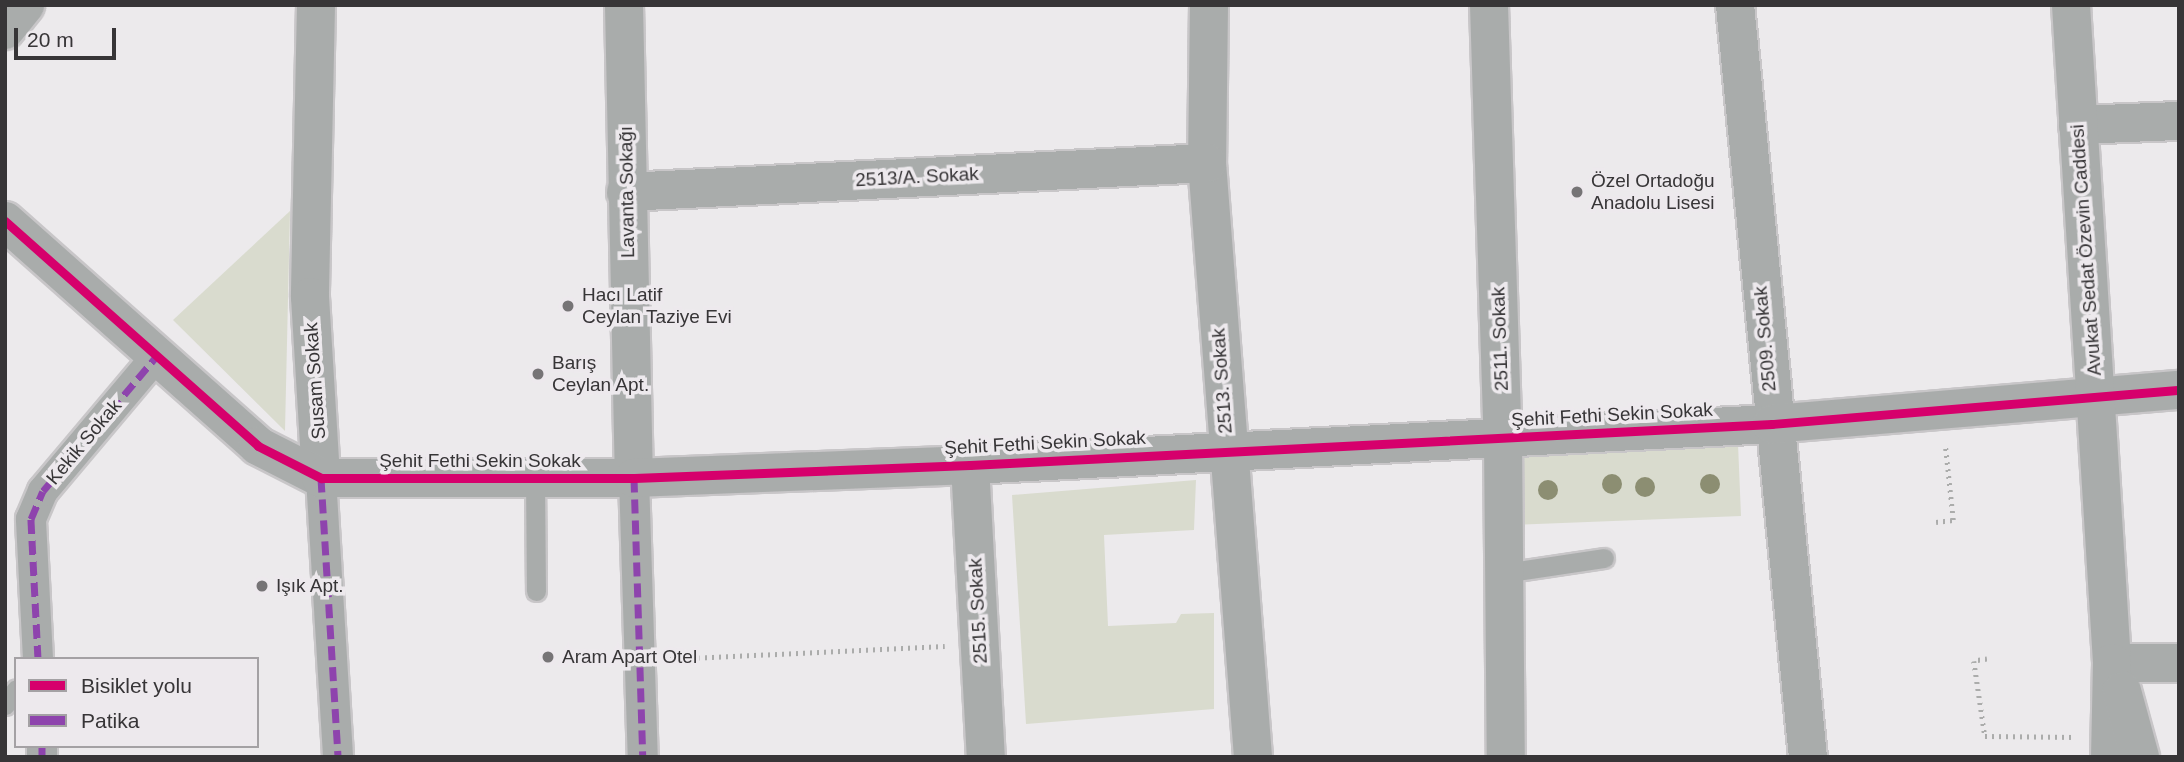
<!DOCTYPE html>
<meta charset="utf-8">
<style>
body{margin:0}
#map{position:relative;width:2184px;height:762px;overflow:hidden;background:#eceaec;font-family:Arial,sans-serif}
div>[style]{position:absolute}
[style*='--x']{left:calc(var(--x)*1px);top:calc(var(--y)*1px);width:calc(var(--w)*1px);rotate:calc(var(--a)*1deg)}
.green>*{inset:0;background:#d9dbce}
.path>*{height:4.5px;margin-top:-2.25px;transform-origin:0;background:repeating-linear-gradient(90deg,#abacab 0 2px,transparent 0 7px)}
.roads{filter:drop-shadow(2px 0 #c8c6c8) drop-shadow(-2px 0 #c8c6c8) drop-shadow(0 2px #c8c6c8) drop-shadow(0 -2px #c8c6c8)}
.service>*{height:19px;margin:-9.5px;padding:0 9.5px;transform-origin:9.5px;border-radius:9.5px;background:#a9acab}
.pedestrian>*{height:30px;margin:-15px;padding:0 15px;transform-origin:15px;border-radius:15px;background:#a9acab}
.minor>*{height:38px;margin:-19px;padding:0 19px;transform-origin:19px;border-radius:19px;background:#a9acab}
.tertiary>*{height:38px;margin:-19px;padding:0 19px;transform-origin:19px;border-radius:19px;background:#a9acab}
.quiet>*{height:7px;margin-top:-3.5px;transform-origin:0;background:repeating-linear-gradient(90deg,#8e44ad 0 14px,transparent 0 21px)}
.cycleway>*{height:9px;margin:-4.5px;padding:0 4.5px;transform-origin:4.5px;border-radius:4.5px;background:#d6006c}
.trees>*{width:20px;height:20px;margin:-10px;border-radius:50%;background:#8c8e72}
.dots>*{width:19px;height:19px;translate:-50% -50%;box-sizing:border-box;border:4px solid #ede9ed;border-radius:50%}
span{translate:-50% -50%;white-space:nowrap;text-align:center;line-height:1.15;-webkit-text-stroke:7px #ede9ed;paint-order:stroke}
.street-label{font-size:19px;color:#373537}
.poi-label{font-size:19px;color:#373537}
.left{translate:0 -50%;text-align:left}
.frame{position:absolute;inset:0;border:7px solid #373537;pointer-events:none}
.legend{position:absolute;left:14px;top:657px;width:245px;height:91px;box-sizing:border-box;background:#ede9ed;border:2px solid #a4a1a4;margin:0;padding:9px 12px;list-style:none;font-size:21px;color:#373537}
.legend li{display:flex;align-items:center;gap:14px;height:35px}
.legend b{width:35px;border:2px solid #a4a1a4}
.scale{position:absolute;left:14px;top:28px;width:102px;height:32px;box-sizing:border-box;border:4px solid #373537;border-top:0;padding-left:9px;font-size:21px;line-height:24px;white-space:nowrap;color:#373537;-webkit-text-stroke:5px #ede9ed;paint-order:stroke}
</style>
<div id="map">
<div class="green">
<i style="clip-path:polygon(290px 211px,285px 431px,173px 320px)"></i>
<i style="clip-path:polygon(1738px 444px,1741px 516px,1513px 525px,1512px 453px)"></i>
<i style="clip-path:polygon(1196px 480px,1194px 530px,1104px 535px,1108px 626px,1176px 623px,1181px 614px,1214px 613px,1214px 709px,1026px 724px,1012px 495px)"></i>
</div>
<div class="path">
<i style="--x:1936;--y:522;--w:17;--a:-7"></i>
<i style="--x:1953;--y:520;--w:76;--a:-96"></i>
<i style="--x:670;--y:659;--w:275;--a:-2.7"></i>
<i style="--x:1987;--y:659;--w:13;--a:171"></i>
<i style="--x:1974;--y:661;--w:76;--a:81.7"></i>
<i style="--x:1985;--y:736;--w:90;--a:0.6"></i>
</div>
<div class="roads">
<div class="service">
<i style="--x:535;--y:478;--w:113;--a:89.5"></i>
<i style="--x:1504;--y:573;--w:101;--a:-8.5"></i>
<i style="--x:5;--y:705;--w:19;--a:-55"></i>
</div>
<div class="pedestrian">
<i style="--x:321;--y:478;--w:280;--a:86.5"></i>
<i style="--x:634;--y:478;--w:279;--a:88.2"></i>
<i style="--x:38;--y:659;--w:140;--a:-92.9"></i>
<i style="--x:31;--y:519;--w:30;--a:-67"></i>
<i style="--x:43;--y:491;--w:174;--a:-49.9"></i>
<i style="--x:42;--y:746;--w:11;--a:90"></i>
</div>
<div class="minor">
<i style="--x:316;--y:5;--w:292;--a:91.2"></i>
<i style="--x:310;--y:297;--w:181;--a:86.5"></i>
<i style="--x:624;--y:5;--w:473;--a:88.8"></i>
<i style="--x:1209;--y:5;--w:158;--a:90.7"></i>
<i style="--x:1207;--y:163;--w:596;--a:85.57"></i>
<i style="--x:1489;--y:5;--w:434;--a:88.2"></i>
<i style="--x:1503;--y:439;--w:318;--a:89.5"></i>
<i style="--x:1735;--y:5;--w:756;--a:84.46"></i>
<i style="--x:5;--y:30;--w:32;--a:-51"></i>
<i style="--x:2078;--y:125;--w:101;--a:-2.3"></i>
<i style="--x:626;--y:192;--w:582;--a:-2.86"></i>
<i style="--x:5;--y:221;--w:339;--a:41.6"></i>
<i style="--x:258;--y:446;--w:71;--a:26.9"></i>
<i style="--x:321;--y:478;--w:313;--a:0"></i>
<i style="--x:634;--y:478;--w:336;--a:-2.2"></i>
<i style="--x:970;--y:465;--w:803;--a:-2.93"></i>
<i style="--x:1772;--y:424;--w:408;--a:-4.8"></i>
<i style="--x:970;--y:465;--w:292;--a:86.9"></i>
<i style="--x:2112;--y:663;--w:67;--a:0"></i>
</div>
<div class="tertiary">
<i style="--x:2071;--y:5;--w:659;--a:86.43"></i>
<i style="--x:2112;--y:663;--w:94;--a:91.2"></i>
<i style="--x:2122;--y:691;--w:68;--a:74.7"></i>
</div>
</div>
<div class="quiet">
<i style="--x:321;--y:478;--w:280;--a:86.5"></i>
<i style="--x:634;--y:478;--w:279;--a:88.2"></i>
<i style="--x:38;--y:659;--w:140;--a:-92.9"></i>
<i style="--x:31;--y:519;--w:30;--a:-67"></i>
<i style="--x:43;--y:491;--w:174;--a:-49.9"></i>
<i style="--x:42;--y:746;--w:11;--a:90"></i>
</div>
<div class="cycleway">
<i style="--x:5;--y:221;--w:339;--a:41.6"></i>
<i style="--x:258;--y:446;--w:71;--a:26.9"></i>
<i style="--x:321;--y:478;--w:313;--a:0"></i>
<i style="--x:634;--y:478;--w:336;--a:-2.2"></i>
<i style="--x:970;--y:465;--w:803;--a:-2.93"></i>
<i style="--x:1772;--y:424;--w:408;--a:-4.8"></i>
</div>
<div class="trees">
<i style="left:1612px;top:484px"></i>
<i style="left:1710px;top:484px"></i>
<i style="left:1645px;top:487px"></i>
<i style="left:1548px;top:490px"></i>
</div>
<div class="dots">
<i style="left:1577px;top:192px;background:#767476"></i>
<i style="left:568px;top:306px;background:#767476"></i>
<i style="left:538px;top:374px;background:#767476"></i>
<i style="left:262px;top:586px;background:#767476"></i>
<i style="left:548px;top:657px;background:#767476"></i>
</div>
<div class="street-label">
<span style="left:917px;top:177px;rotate:-3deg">2513/A. Sokak</span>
<span style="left:627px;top:192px;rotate:-91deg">Lavanta Sokağı</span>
<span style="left:2086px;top:250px;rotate:-94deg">Avukat Sedat Özevin Caddesi</span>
<span style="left:1500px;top:339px;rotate:-92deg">2511. Sokak</span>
<span style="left:1765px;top:339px;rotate:-95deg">2509. Sokak</span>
<span style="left:315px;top:381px;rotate:-94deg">Susam Sokak</span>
<span style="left:1222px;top:381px;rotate:-94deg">2513. Sokak</span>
<span style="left:1612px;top:415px;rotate:-3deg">Şehit Fethi Sekin Sokak</span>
<span style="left:84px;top:442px;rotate:-50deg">Kekik Sokak</span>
<span style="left:1045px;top:443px;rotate:-3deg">Şehit Fethi Sekin Sokak</span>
<span style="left:480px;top:461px">Şehit Fethi Sekin Sokak</span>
<span style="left:978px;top:611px;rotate:-93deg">2515. Sokak</span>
</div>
<div class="poi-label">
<span class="left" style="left:1591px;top:192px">Özel Ortadoğu<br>Anadolu Lisesi</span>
<span class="left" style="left:582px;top:306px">Hacı Latif<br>Ceylan Taziye Evi</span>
<span class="left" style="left:552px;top:374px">Barış<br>Ceylan Apt.</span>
<span class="left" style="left:276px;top:586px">Işık Apt.</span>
<span class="left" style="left:562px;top:657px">Aram Apart Otel</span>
</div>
<div class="frame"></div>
<ul class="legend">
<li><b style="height:9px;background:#d6006c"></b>Bisiklet yolu</li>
<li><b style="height:9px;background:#8e44ad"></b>Patika</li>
</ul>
<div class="scale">20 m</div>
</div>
